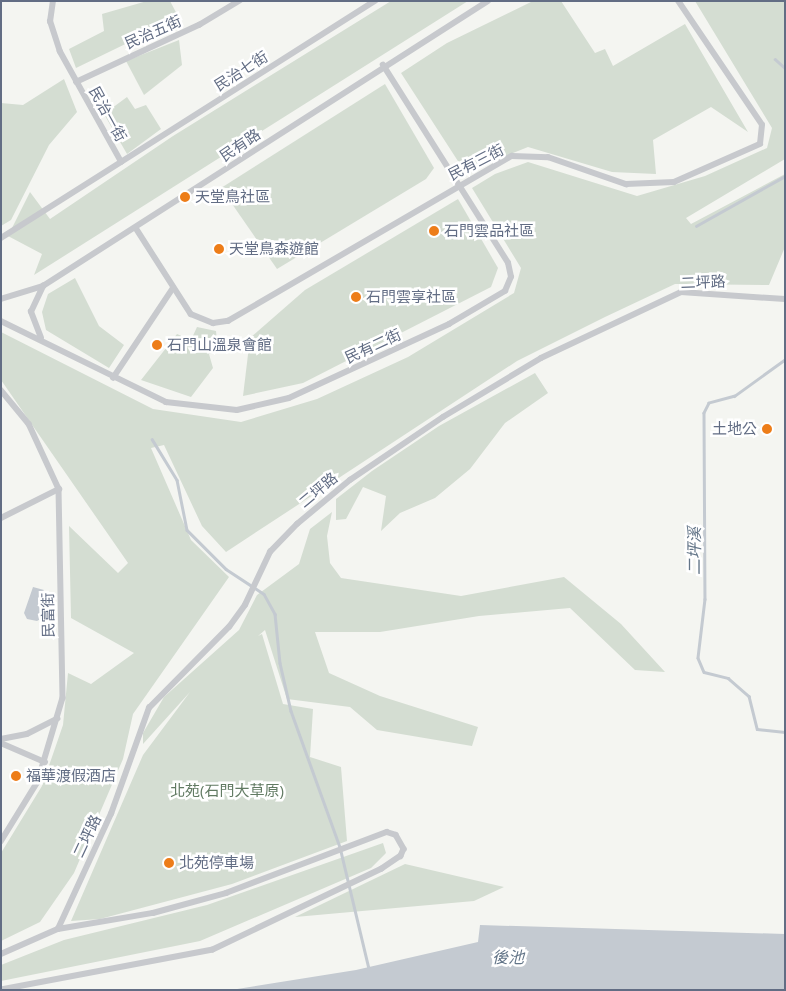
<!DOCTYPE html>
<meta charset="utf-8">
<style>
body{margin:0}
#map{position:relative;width:786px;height:991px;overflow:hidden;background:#f4f5f1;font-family:"Open Sans","Noto Sans TC",sans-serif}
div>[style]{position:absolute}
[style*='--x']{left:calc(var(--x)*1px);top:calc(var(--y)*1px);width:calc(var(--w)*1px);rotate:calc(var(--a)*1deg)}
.green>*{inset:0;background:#d4ddd2}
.water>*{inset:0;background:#c4cad1}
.stream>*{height:2.5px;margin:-1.25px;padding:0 1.25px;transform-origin:1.25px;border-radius:1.25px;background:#c4cad1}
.street>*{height:5.5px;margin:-2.75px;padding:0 2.75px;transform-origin:2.75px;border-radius:2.75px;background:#c7c9cd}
.dots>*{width:14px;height:14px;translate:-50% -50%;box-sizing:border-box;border:2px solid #fff;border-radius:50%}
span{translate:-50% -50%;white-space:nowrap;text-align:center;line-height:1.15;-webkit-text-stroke:5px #fff;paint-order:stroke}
.street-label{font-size:15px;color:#626d84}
.poi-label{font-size:15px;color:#626d84}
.left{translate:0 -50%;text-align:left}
.right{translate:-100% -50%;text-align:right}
.park-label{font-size:15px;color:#627b63}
.water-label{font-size:16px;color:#637588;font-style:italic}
.frame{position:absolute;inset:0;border:2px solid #626d84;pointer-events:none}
</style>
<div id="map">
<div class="green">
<i style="clip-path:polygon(147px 1px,170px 1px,179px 18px,76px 68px,69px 49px,104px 31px,102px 14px)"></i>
<i style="clip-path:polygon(391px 1px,468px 1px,34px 275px,42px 254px,8px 236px,30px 192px,50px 219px,173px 136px)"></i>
<i style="clip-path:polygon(533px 1px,561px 1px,595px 53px,605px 49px,613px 66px,685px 24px,748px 132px,711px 107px,653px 140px,656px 174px,612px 172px,528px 147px,465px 172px,401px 73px,447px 43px)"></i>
<i style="clip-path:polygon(695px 1px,785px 1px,785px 159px,686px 218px,691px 224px,785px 174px,785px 247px,769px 285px,675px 284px,605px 317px,517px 361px,226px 552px,202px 526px,164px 445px,151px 448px,191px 540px,229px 577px,133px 714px,123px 759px,74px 873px,40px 922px,1px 941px,1px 853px,42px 786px,63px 725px,68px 673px,91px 684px,134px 653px,71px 618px,69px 526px,118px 573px,128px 563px,1px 380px,1px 332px,153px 409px,241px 422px,317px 399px,408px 357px,514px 293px,521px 268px,472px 188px,495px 174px,528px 162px,637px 196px,705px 176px,767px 148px,772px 128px)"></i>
<i style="clip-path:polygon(179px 40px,182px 65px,144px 95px,126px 61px)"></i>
<i style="clip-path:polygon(64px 79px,77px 112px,49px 145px,11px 220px,1px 226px,1px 103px,23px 105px)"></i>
<i style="clip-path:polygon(385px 84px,434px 168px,426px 179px,277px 269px,221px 188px)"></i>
<i style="clip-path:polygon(127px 97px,135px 109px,146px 105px,161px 129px,127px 154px,104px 114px)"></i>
<i style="clip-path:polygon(458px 199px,498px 268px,491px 287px,303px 383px,243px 396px,250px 338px,305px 290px)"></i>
<i style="clip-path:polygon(75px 278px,99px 326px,124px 345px,109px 368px,46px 330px,42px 312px,48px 294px)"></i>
<i style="clip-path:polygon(197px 327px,216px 331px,218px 351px,209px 354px,213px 368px,191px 397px,141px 380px,177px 334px,191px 340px)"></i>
<i style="clip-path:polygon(535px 373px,548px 393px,505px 423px,470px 469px,435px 498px,400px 513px,381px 531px,386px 496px,363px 487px,346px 519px,336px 520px,336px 499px,372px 471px,439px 426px)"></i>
<i style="clip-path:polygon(332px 512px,327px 536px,330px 563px,341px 578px,461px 596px,564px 577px,621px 624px,665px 672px,635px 670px,570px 608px,479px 616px,380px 632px,315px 632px,329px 673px,380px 696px,478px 727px,472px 746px,377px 730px,350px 707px,287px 699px,265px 630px,258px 636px,262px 634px,283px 704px,313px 709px,310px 757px,341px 767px,347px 841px,232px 884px,100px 919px,71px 921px,143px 755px,190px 692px,143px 744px,143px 733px,164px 697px,239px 630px,257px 595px,299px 564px,310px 529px)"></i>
<i style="clip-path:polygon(383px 843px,386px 853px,371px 868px,200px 941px,1px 981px,1px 965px,64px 940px,207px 905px)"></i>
<i style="clip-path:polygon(405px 864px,504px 887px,474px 901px,295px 917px)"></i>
</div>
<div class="water">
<i style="clip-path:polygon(33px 587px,44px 590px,39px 606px,44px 617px,37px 621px,27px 619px,24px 613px)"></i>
<i style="clip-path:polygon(480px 925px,785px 934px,785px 990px,231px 990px,356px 970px,478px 942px)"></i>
</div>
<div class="stream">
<i style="--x:775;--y:59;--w:13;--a:42"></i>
<i style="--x:696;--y:226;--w:102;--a:-29.3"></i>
<i style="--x:785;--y:360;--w:62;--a:144.2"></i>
<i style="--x:735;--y:396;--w:27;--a:165"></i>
<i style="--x:709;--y:403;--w:11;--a:117"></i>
<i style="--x:704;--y:413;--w:186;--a:89.7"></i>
<i style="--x:705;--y:599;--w:59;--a:96.8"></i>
<i style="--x:698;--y:658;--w:15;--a:67"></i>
<i style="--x:704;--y:672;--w:25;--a:14"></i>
<i style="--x:728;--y:678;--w:28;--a:41"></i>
<i style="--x:749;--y:696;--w:34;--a:76"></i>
<i style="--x:757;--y:729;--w:28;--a:6"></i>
<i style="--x:152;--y:439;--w:48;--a:58.6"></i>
<i style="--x:177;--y:480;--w:51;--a:78.7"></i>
<i style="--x:187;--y:530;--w:55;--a:45"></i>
<i style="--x:226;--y:569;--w:45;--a:33.3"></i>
<i style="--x:264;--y:594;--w:23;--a:61"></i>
<i style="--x:275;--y:614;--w:49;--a:84.2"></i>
<i style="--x:280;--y:663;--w:49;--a:77.1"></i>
<i style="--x:291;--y:711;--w:145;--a:70.2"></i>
<i style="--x:340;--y:847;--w:125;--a:76.6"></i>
</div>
<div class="street">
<i style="--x:76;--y:82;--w:136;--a:-24.9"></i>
<i style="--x:199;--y:25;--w:47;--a:-31"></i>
<i style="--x:121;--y:162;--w:301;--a:-32.4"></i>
<i style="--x:136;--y:228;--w:102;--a:57.4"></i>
<i style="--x:191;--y:314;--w:24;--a:22"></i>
<i style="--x:213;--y:323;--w:15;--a:-8"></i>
<i style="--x:228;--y:321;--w:328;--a:-30.2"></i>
<i style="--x:512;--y:156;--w:36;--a:2"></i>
<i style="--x:548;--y:157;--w:83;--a:19.1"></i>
<i style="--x:626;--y:184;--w:48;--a:-2.4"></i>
<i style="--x:674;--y:182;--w:94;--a:-23.8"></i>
<i style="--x:760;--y:144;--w:19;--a:-84"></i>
<i style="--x:762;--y:125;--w:150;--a:-124.1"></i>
<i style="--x:1;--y:238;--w:142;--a:-32.3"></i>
<i style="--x:121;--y:162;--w:126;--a:-119"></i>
<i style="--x:60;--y:52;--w:32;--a:-108"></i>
<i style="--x:50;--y:22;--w:21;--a:-82"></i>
<i style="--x:1;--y:299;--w:44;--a:-17.2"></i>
<i style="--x:43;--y:286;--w:528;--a:-32.64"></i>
<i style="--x:1;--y:321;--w:184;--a:26.1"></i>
<i style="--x:166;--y:402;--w:71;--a:6.4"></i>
<i style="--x:237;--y:410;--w:53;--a:-13"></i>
<i style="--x:289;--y:398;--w:176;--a:-24.8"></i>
<i style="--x:449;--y:324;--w:65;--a:-30.5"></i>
<i style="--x:505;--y:291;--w:15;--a:-67"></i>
<i style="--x:511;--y:277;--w:14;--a:-102"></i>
<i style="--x:508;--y:263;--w:234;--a:-122.3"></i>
<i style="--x:41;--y:338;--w:28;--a:-111"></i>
<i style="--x:31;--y:312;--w:29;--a:-65"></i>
<i style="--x:113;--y:378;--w:108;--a:-56.3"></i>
<i style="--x:1;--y:390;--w:44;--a:50.5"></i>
<i style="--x:29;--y:424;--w:72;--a:65.2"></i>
<i style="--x:59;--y:489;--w:209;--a:88.9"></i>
<i style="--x:63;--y:698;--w:88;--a:106.6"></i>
<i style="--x:38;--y:782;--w:70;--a:121.7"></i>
<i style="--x:1;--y:518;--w:65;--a:-26.6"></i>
<i style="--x:1;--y:739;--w:26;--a:-11"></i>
<i style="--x:27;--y:734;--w:34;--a:-27"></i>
<i style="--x:1;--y:743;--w:48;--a:23.4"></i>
<i style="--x:58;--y:929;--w:127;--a:-65.3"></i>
<i style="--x:111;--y:814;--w:113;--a:-70.3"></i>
<i style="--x:149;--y:708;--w:114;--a:-45.4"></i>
<i style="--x:229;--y:627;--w:27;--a:-54"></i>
<i style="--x:245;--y:605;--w:59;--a:-64.7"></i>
<i style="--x:270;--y:552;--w:39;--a:-46"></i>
<i style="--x:297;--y:524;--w:69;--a:-39.7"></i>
<i style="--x:350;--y:480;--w:112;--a:-34.1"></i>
<i style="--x:443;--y:417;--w:114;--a:-31"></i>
<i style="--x:541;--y:358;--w:155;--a:-25.2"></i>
<i style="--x:681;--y:292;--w:104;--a:3.9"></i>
<i style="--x:1;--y:954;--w:62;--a:-23.7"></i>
<i style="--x:58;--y:929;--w:96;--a:-9.6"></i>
<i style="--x:153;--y:913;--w:76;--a:-15.3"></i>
<i style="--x:226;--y:893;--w:172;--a:-20.8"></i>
<i style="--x:387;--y:832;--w:9;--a:18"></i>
<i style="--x:396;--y:835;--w:16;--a:60"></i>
<i style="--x:404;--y:849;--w:8;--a:113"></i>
<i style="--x:401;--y:856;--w:23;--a:146"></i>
<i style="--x:382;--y:869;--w:187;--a:154.4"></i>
<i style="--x:213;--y:950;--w:215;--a:169.3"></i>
</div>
<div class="dots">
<i style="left:185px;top:197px;background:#ed7d19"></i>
<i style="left:434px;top:231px;background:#ed7d19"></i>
<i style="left:219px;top:249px;background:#ed7d19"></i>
<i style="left:356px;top:297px;background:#ed7d19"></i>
<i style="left:157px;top:345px;background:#ed7d19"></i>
<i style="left:767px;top:429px;background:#ed7d19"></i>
<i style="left:16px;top:776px;background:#ed7d19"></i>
<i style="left:169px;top:863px;background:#ed7d19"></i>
</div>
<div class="street-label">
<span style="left:153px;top:32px;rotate:-24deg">民治五街</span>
<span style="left:241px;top:71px;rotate:-32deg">民治七街</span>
<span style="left:108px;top:114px;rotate:61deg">民治一街</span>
<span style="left:240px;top:145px;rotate:-34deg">民有路</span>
<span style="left:476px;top:162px;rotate:-27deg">民有三街</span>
<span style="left:703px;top:282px;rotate:-2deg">二坪路</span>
<span style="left:373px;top:346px;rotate:-25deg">民有二街</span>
<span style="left:318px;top:490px;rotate:-40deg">二坪路</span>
<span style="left:48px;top:615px;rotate:-91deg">民富街</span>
<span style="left:87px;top:836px;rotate:-65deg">二坪路</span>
</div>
<div class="poi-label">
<span class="left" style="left:195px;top:197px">天堂鳥社區</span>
<span class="left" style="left:444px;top:231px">石門雲品社區</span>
<span class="left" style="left:229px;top:249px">天堂鳥森遊館</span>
<span class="left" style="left:366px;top:297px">石門雲享社區</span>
<span class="left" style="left:167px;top:345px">石門山溫泉會館</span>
<span class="right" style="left:757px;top:429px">土地公</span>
<span class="left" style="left:26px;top:776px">福華渡假酒店</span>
<span class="left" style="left:179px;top:863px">北苑停車場</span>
</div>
<div class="park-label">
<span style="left:227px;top:791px">北苑(石門大草原)</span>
</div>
<div class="water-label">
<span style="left:694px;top:551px;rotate:-90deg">二坪溪</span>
<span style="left:508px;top:957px">後池</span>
</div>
<div class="frame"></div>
</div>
